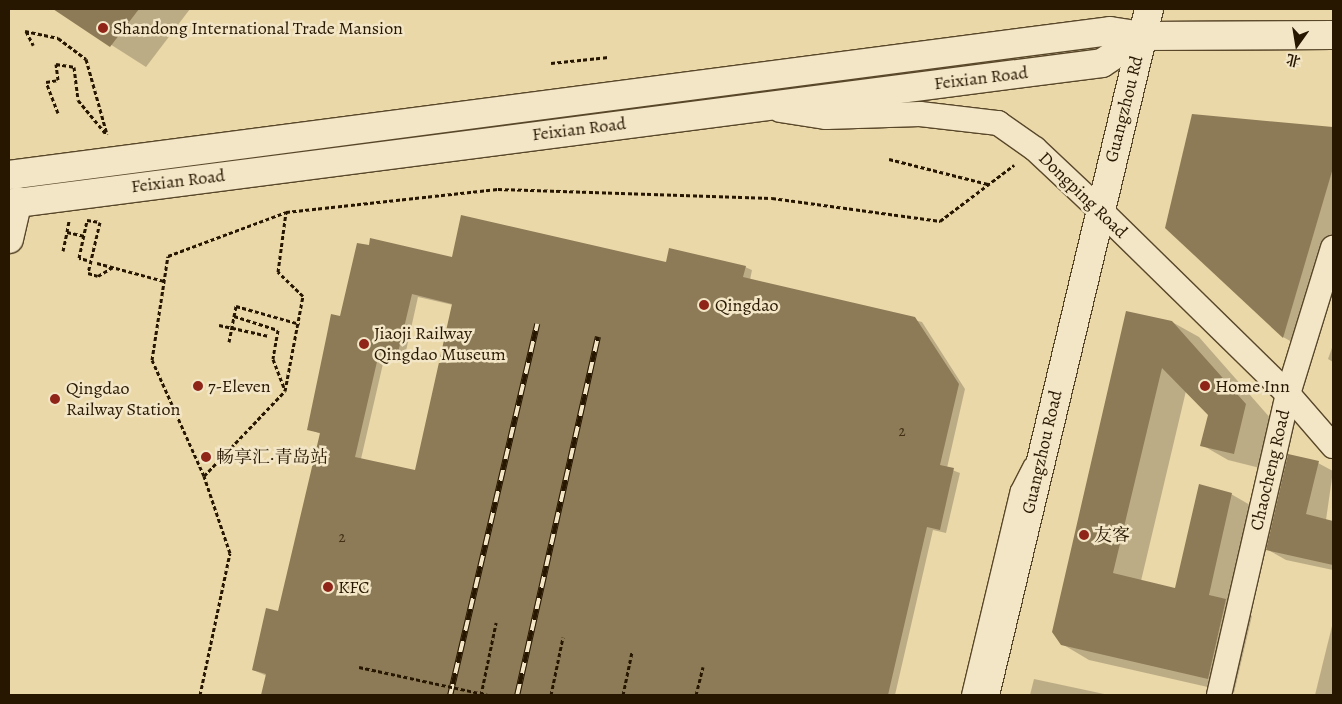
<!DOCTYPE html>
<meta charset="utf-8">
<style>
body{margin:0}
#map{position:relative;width:1342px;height:704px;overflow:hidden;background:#ebd8a8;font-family:Alegreya,"Noto Serif SC",serif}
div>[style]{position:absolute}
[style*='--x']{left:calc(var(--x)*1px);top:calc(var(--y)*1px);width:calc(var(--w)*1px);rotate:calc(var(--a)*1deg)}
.shadow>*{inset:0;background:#0003}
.building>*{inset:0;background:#8d7b57}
.path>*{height:3px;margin-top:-1.5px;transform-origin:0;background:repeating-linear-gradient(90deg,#281700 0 4px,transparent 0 6.5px)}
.roads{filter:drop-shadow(1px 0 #59472a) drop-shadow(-1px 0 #59472a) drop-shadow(0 1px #59472a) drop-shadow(0 -1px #59472a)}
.service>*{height:12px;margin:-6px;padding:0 6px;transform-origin:6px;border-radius:6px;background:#f2e6c6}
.minor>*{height:24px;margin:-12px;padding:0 12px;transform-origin:12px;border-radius:12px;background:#f2e6c6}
.tertiary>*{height:28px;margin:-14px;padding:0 14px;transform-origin:14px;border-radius:14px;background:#f2e6c6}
.secondary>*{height:28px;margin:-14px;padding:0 14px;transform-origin:14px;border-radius:14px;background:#f2e6c6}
.rail>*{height:5.5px;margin-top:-2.75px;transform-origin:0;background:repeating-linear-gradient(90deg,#f2e6c6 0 11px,#281700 0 22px);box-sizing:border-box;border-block:1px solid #281700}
.path-bridge>*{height:3px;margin-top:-1.5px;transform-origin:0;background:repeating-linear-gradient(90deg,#281700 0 4px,transparent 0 6.5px)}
.dots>*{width:14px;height:14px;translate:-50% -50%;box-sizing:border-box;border:2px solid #f2e6c6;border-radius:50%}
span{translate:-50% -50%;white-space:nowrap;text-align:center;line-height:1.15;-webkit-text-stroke:5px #f2e6c6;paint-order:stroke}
.number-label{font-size:15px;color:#413016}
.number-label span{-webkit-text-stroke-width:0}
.poi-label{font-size:18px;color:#281700}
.left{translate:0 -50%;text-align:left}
.street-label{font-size:18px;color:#281700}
.frame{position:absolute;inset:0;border:10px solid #281700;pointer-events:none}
.north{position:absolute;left:1272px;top:20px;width:50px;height:50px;-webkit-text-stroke:4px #f2e6c6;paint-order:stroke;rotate:193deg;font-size:14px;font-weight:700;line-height:20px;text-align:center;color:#281700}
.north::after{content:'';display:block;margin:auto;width:18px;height:22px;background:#281700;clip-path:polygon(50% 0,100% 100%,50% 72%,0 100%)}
</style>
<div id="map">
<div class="shadow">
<i style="clip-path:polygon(55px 9px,190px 9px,146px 67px)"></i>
<i style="clip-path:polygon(1193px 115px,1333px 128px,1333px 244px,1303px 348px,1283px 337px,1166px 227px)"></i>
<i style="clip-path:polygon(evenodd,453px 258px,745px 267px,752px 270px,750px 280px,922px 322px,965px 389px,947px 468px,960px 473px,946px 533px,933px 530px,895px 695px,262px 695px,267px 676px,253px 670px,279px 613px,321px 434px,309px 429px,341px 317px,453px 258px,418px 297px,453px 305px,416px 472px,361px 459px,385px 355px,404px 360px,418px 297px)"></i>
<i style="clip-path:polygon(1172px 322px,1199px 337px,1272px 420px,1260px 468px,1228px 460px,1202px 445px,1209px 415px,1186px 391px,1141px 581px,1176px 589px,1231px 494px,1257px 509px,1236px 606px,1252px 616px,1234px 693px,1089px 660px,1062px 644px)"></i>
<i style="clip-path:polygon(1333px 345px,1333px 362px,1328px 359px)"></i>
<i style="clip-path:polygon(1318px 463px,1333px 471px,1326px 520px,1333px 522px,1333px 570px,1286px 560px,1268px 550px)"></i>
<i style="clip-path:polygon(1333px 622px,1333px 695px,1315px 695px)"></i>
<i style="clip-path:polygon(1034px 679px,1109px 695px,1030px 695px)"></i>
</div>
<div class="building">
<i style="clip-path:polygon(53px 9px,139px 9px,110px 47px)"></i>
<i style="clip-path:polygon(1192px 114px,1333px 127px,1333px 168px,1283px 338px,1165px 228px)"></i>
<i style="clip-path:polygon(evenodd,461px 215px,666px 262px,669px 248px,746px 266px,743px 277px,915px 317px,959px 384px,940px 465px,954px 468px,940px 530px,927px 527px,888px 695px,261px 695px,266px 674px,252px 670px,266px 608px,278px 611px,320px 433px,307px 430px,327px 334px,331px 314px,340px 316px,357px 243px,369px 245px,370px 238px,452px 257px,461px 215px,412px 294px,452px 304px,415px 470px,355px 457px,379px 353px,397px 357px,412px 294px)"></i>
<i style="clip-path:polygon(1126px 311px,1172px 321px,1246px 404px,1234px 454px,1200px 446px,1208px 415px,1162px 368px,1113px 573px,1175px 588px,1199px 484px,1232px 493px,1209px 595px,1226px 599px,1208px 679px,1061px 645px,1052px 632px)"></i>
<i style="clip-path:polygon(1288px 454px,1319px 461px,1306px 514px,1333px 521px,1333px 565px,1266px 550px)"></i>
</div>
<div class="path">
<i style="--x:25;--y:31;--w:34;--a:12"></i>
<i style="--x:58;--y:38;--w:35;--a:37"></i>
<i style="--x:86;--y:59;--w:78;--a:74.4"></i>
<i style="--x:26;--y:31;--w:16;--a:63"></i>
<i style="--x:551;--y:63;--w:58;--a:-5.9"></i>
<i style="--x:58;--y:113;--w:33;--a:-111"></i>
<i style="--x:46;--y:82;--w:12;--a:-9"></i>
<i style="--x:58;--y:80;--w:16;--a:-97"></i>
<i style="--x:56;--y:64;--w:18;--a:9"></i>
<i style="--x:74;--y:67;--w:33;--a:83"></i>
<i style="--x:78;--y:100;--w:45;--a:50.4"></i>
<i style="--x:889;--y:159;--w:102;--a:14.2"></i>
<i style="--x:67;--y:232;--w:11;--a:-80"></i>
<i style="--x:63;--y:251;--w:19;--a:-78"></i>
<i style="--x:67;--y:232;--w:17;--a:13"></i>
<i style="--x:87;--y:260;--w:8;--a:-166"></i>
<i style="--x:79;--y:258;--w:39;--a:-78"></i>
<i style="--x:87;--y:220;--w:13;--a:9"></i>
<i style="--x:100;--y:222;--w:52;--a:103.2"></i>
<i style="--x:88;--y:273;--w:10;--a:17"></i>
<i style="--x:98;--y:276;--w:17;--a:-31"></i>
<i style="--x:97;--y:263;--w:69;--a:15"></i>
<i style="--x:234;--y:316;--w:46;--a:17.7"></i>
<i style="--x:278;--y:330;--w:29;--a:100"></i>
<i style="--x:273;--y:359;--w:33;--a:69"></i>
<i style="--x:219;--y:325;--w:51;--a:12.4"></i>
<i style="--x:229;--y:342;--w:37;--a:-79"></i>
<i style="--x:236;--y:306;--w:66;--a:15.7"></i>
<i style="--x:204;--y:476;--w:117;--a:-46.4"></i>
<i style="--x:285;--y:391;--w:97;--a:-79.3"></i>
<i style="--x:303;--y:296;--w:35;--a:-136"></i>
<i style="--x:278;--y:272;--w:61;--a:-82.4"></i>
<i style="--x:200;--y:695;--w:145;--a:-78.1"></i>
<i style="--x:230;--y:553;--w:81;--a:-108.7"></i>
<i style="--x:204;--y:476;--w:127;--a:-114.1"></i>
<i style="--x:152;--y:360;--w:105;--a:-81.3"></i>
<i style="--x:168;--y:256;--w:126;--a:-20.4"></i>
<i style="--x:286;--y:212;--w:213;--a:-6.2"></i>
<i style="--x:498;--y:189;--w:274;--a:1.9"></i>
<i style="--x:772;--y:198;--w:170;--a:7.8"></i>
<i style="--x:940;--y:221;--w:93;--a:-37.1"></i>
<i style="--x:481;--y:695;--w:74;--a:-78.2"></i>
<i style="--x:551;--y:695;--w:59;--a:-78.3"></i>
<i style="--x:623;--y:695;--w:44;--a:-78.2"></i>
<i style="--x:696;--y:695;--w:29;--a:-76"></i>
</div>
<div class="roads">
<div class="service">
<i style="--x:968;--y:695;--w:211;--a:-76.6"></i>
<i style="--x:1017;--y:490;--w:29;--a:-63"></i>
</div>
<div class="minor">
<i style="--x:780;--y:110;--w:47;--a:8.7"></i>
<i style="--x:826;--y:117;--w:94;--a:-1.8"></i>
<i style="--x:920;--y:114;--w:79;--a:6.6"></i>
<i style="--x:998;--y:123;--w:45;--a:35.1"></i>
<i style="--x:1035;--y:149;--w:88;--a:43.2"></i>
<i style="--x:1099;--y:209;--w:264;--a:44.4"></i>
<i style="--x:1288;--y:394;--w:69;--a:49.1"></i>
<i style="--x:1219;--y:695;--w:309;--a:-77.1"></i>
<i style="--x:1288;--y:394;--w:153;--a:-72.9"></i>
</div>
<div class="tertiary">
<i style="--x:9;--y:239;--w:39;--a:-77"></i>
<i style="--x:985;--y:695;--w:705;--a:-76.55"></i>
</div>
<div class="secondary">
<i style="--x:9;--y:175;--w:1110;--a:-7.45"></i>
<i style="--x:1110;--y:31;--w:33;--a:9"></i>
<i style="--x:1143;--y:36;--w:190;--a:-0.3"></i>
<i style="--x:9;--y:204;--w:1102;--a:-7.35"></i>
<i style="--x:1102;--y:63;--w:49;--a:-33.4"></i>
</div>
</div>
<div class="rail">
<i style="--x:450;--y:695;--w:381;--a:-76.8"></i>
<i style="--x:517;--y:695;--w:367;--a:-77.3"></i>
</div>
<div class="path-bridge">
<i style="--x:359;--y:667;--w:133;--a:12.2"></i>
</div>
<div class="dots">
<i style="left:103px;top:28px;background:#8f2418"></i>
<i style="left:704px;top:305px;background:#8f2418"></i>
<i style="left:364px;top:344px;background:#8f2418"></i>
<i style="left:198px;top:386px;background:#8f2418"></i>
<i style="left:1205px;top:386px;background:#8f2418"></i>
<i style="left:55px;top:399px;background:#8f2418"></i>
<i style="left:206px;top:457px;background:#8f2418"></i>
<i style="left:1084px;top:535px;background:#8f2418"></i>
<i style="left:328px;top:587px;background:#8f2418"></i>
</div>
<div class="number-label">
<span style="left:902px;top:432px">2</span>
<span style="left:342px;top:538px">2</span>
</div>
<div class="poi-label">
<span class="left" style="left:113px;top:28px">Shandong International Trade Mansion</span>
<span class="left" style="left:715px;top:305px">Qingdao</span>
<span class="left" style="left:374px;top:344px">Jiaoji Railway<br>Qingdao Museum</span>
<span class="left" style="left:208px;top:386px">7-Eleven</span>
<span class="left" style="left:1215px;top:386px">Home Inn</span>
<span class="left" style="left:66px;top:399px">Qingdao<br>Railway Station</span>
<span class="left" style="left:216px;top:457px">畅享汇·青岛站</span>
<span class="left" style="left:1094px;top:535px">友客</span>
<span class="left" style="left:338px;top:587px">KFC</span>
</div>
<div class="street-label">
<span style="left:981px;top:78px;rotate:-7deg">Feixian Road</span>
<span style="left:1124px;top:109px;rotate:-76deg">Guangzhou Rd</span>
<span style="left:579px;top:129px;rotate:-7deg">Feixian Road</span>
<span style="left:178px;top:181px;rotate:-7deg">Feixian Road</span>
<span style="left:1083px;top:195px;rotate:44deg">Dongping Road</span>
<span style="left:1042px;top:452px;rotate:-77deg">Guangzhou Road</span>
<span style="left:1270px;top:470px;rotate:-77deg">Chaocheng Road</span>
</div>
<div class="frame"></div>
<div class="north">北</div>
</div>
